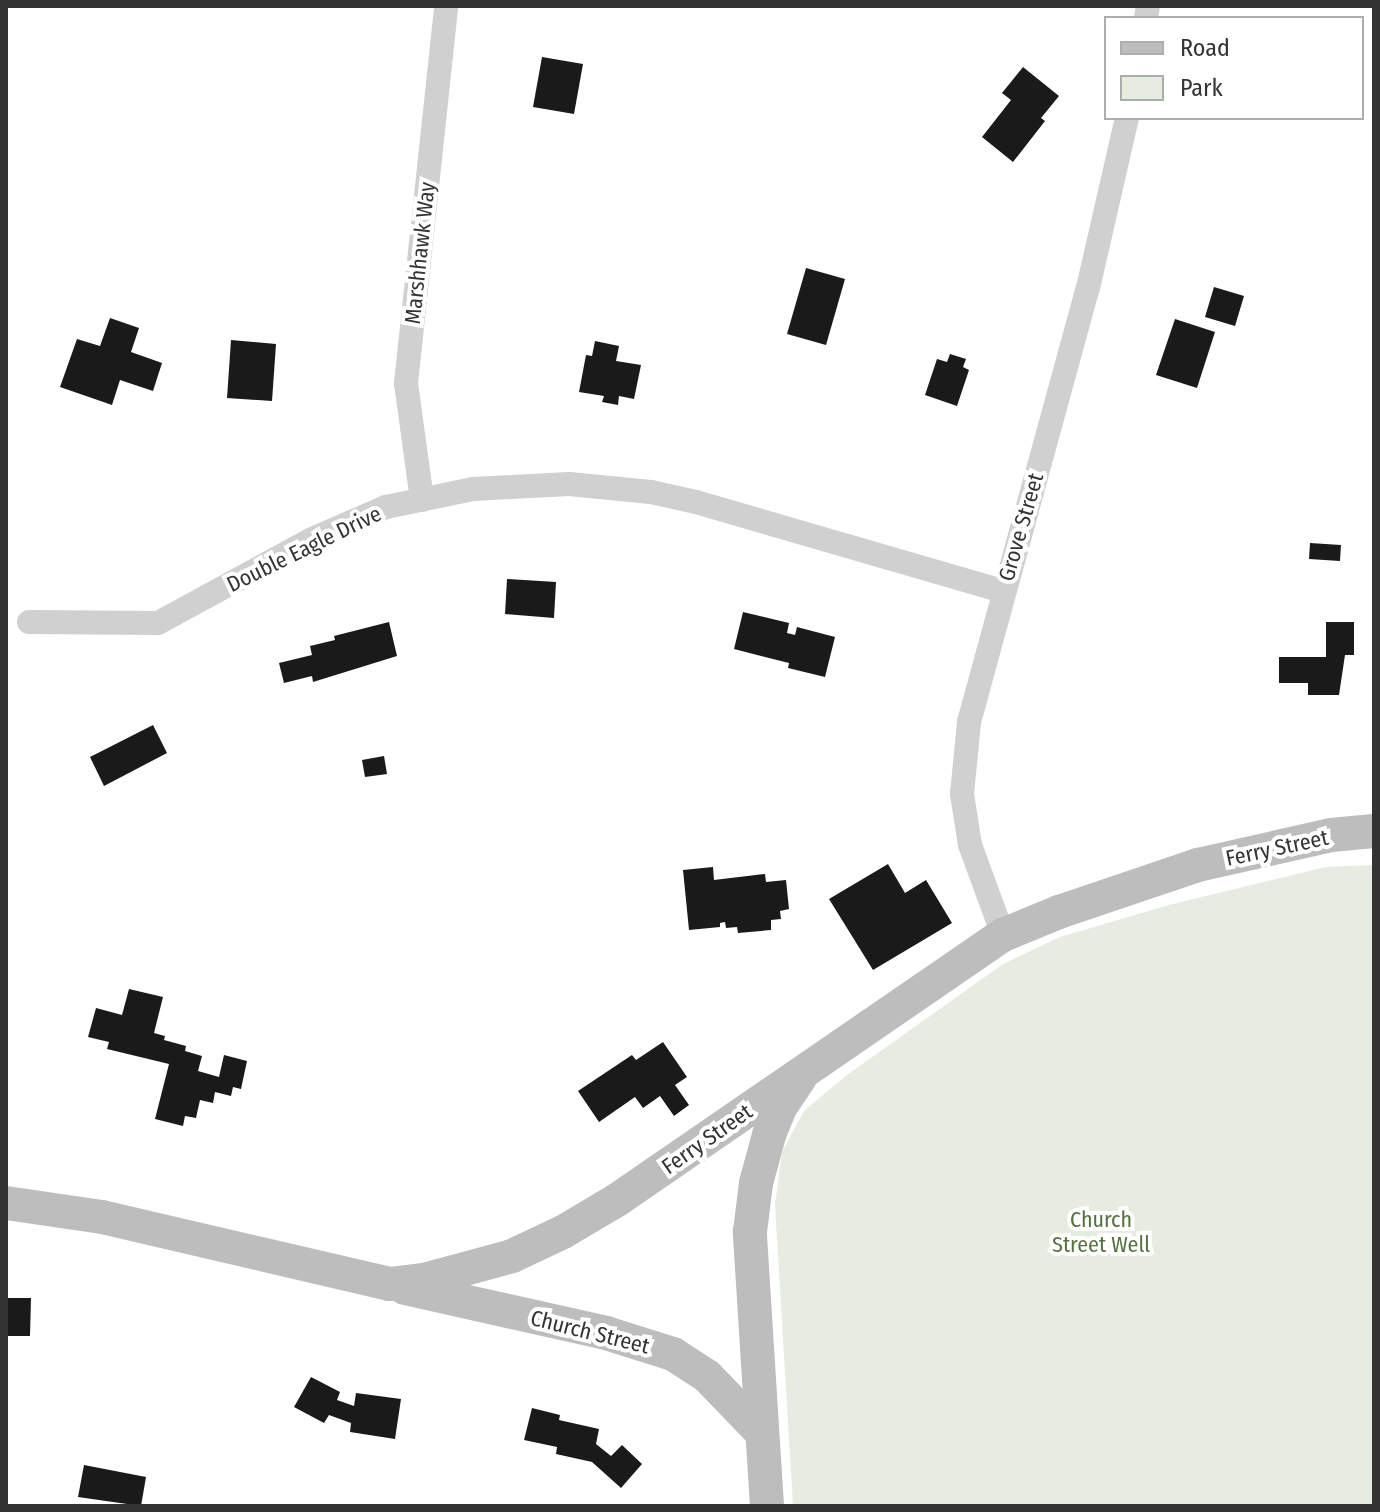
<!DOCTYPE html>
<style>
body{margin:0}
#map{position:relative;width:1380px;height:1512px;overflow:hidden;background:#fff;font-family:"Fira Sans Condensed",sans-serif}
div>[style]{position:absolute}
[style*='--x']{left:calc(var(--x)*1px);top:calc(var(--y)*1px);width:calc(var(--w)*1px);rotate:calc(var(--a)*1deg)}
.green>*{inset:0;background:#e6ecdf}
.building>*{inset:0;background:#1a1a1a}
.street>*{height:24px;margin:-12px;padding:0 12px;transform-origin:12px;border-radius:12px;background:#d0d0d0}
.secondary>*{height:34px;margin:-17px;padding:0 17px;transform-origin:17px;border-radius:17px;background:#bdbdbd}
span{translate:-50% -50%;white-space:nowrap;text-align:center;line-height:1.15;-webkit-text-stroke:8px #fff;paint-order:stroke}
.street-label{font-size:22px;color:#333}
.park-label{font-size:22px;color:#56703f}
.frame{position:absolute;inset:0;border:8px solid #333;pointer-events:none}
.legend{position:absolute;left:1104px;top:16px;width:260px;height:104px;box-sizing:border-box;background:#fff;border:2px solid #adadad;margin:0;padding:10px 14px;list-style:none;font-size:24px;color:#333}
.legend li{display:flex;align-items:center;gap:16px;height:40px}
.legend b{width:40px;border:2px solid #adadad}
</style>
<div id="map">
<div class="green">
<i style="clip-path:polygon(1374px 865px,1374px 1506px,793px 1506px,775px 1205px,782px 1152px,804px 1111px,847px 1075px,1003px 964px,1060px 937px,1169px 905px,1326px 867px)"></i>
</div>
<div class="building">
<i style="clip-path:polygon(542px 57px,583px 64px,574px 114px,533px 107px)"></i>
<i style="clip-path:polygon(1023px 67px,1059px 96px,1041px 118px,1045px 121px,1013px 162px,982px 137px,1011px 100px,1002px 93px)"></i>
<i style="clip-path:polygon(806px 268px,845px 279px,826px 345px,787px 334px)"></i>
<i style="clip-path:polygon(1214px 287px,1244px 296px,1235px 326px,1205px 317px)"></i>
<i style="clip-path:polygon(110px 318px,139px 328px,131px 352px,162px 363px,153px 391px,120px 380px,112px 405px,60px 387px,77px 339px,100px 346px)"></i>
<i style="clip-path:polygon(1175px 319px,1215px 332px,1197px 388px,1156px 375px)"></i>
<i style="clip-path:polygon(231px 340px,276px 344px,272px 401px,227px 398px)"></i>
<i style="clip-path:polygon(595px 341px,619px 346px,616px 361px,641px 365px,634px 399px,619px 396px,618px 405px,602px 402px,604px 396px,579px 392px,586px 355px,592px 356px)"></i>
<i style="clip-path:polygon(950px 354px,966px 359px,963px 367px,969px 370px,957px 406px,925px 395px,937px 359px,947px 362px)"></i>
<i style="clip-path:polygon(1310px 543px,1341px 545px,1340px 561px,1309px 559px)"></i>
<i style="clip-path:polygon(507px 579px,556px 582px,554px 618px,505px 614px)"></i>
<i style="clip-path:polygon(743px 612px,789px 623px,787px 633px,795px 635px,797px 627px,835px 637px,825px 677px,788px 668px,789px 663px,734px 649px)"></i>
<i style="clip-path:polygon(389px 622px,397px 656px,313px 682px,312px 676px,284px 683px,279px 663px,312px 655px,310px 646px,335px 640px,334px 636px)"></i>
<i style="clip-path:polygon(1326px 622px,1354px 622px,1354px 655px,1345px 655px,1339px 695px,1308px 695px,1308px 683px,1279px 683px,1279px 657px,1326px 657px)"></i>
<i style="clip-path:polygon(153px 725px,167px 753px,104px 786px,90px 757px)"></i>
<i style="clip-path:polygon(384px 756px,387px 774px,365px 777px,362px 760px)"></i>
<i style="clip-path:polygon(888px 864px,905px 893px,926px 880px,952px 923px,873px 970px,829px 899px)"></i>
<i style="clip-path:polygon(713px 867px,714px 880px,765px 874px,766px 882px,786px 880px,789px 909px,780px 911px,781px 919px,771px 920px,771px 930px,738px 933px,737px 927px,726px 928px,725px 922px,720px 923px,720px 927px,689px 930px,683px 870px)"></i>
<i style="clip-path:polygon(129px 989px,163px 997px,154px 1033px,165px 1036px,164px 1040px,186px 1046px,185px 1051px,202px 1056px,198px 1071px,219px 1077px,224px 1055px,247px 1061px,241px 1089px,233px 1087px,231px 1096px,215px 1092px,213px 1103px,200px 1100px,196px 1118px,185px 1116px,183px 1126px,155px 1119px,169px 1064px,107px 1049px,109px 1042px,88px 1037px,96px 1008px,122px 1015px)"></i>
<i style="clip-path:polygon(663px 1042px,687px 1077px,675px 1085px,689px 1105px,674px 1116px,660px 1096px,643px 1108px,635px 1097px,599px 1122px,578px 1091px,632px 1055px,636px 1060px)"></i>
<i style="clip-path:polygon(6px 1298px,31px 1298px,30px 1336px,6px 1336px)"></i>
<i style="clip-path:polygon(311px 1377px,340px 1392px,337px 1400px,354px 1406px,356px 1393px,401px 1399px,395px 1439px,350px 1432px,351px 1423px,329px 1415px,324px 1423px,294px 1407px)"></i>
<i style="clip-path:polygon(532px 1408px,560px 1415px,559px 1420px,599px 1429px,596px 1444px,611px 1456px,622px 1445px,642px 1464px,621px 1488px,592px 1462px,556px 1454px,557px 1447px,524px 1440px)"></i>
<i style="clip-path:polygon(84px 1465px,146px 1477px,141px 1506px,78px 1497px)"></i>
</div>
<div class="street">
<i style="--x:1146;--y:18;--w:12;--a:-81"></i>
<i style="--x:422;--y:500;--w:118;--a:-97.8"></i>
<i style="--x:406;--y:383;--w:379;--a:-83.9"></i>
<i style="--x:29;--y:622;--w:129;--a:0.4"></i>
<i style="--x:158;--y:623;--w:175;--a:-28.6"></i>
<i style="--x:312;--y:539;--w:81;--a:-23.4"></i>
<i style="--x:386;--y:507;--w:89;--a:-11.7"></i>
<i style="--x:473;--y:489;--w:96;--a:-3"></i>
<i style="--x:569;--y:484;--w:82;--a:5.6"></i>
<i style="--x:651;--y:492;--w:46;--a:12.5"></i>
<i style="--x:696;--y:502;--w:320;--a:16.2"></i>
<i style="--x:1003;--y:935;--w:96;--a:-110.1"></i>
<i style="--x:970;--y:845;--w:52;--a:-98.9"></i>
<i style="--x:962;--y:794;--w:72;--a:-84.4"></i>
<i style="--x:969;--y:722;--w:450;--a:-74.7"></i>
<i style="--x:1088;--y:288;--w:174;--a:-77.1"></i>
</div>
<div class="secondary">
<i style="--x:6;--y:1203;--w:97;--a:8.3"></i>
<i style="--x:102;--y:1217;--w:296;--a:13.1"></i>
<i style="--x:390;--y:1284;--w:38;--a:-7"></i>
<i style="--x:428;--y:1279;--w:87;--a:-15.3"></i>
<i style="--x:512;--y:1256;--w:56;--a:-25.2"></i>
<i style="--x:563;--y:1232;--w:63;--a:-30.7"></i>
<i style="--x:617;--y:1200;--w:468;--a:-34.5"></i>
<i style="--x:1003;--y:935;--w:61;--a:-22.3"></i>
<i style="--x:1059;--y:912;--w:147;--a:-18.7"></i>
<i style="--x:1198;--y:865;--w:136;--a:-12.7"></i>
<i style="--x:1331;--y:835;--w:43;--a:-5.3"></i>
<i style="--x:405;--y:1288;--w:206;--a:12.6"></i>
<i style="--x:606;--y:1333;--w:70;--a:17.4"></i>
<i style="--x:673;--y:1354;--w:40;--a:32.9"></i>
<i style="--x:707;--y:1376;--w:79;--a:46"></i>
<i style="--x:767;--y:1506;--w:275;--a:-93.6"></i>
<i style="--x:750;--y:1232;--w:49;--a:-83"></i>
<i style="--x:756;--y:1183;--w:50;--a:-74.8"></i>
<i style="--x:769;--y:1135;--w:31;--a:-68"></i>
<i style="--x:781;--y:1106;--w:34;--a:-56"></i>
</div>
<div class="street-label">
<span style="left:420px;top:253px;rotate:-84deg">Marshhawk Way</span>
<span style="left:1021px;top:527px;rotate:-74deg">Grove Street</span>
<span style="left:304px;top:549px;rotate:-26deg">Double Eagle Drive</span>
<span style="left:1277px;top:848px;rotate:-12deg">Ferry Street</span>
<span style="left:707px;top:1139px;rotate:-35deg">Ferry Street</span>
<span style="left:590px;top:1332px;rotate:14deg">Church Street</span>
</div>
<div class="park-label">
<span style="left:1101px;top:1232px">Church<br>Street Well</span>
</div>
<div class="frame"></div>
<ul class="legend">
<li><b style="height:10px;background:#bdbdbd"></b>Road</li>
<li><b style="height:22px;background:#e6ecdf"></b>Park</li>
</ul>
</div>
